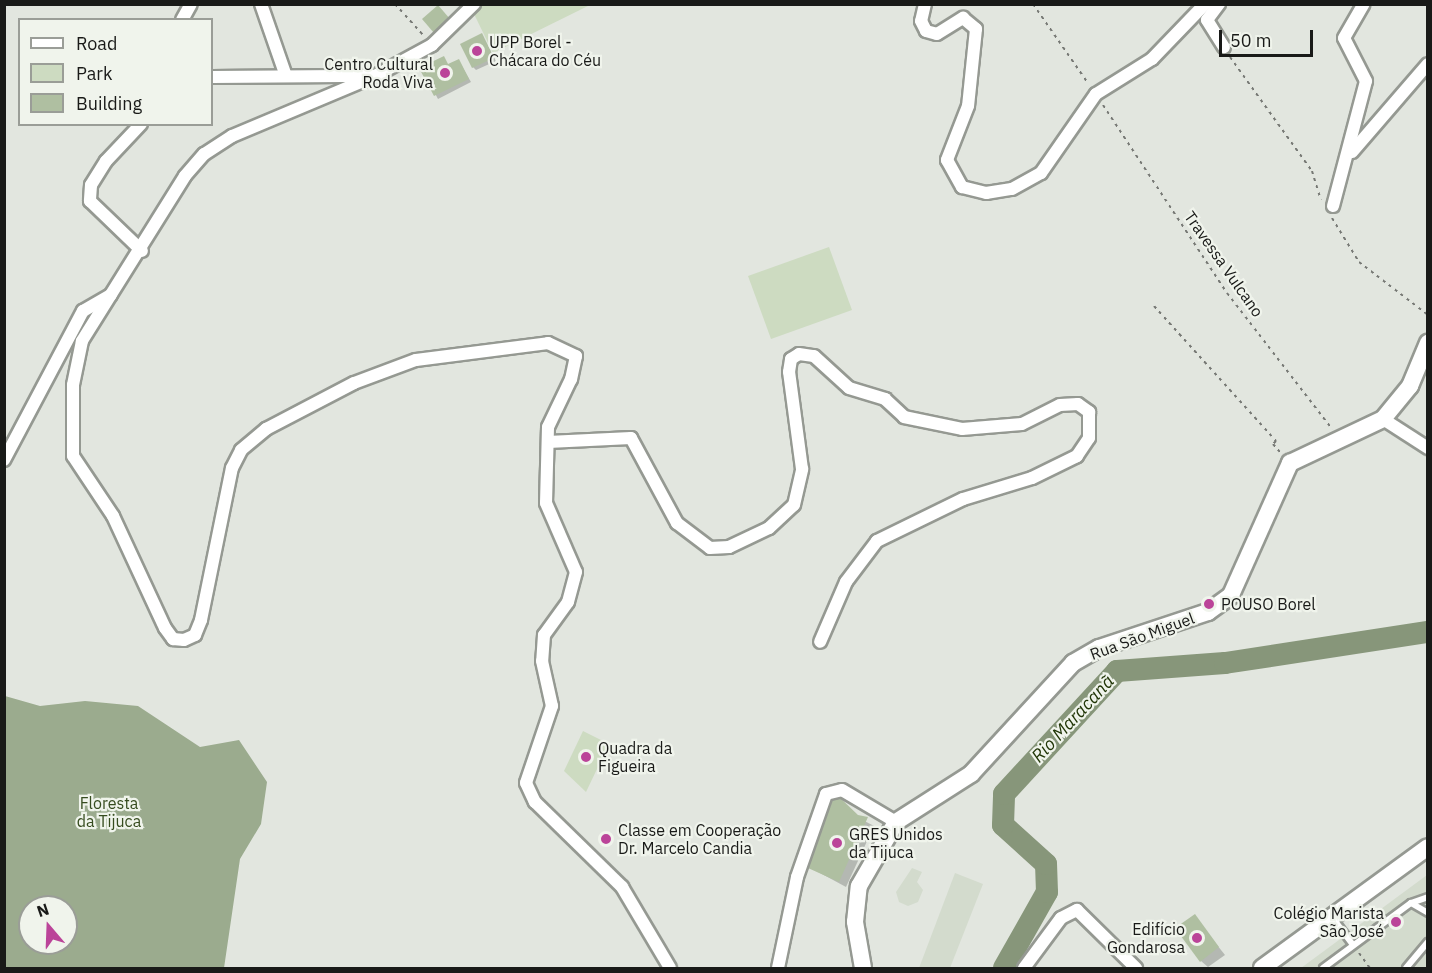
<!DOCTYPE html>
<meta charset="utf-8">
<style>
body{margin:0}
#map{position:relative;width:1432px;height:973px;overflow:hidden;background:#e2e6df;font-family:"IBM Plex Sans",sans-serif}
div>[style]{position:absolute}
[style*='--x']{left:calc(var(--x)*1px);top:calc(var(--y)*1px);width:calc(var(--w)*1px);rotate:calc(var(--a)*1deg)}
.built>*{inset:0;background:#d3dbcd}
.green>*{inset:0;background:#cddbc1}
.forest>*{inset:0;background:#9bab8e}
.shadow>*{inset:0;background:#0003}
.river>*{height:22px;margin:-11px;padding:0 11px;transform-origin:11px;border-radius:11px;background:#87967a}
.building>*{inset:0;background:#afbfa1}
.path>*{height:2px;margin-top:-1px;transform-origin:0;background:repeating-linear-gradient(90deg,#767874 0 3px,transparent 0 7.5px)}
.roads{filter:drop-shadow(2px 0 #959992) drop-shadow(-2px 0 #959992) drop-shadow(0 2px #959992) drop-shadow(0 -2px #959992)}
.lane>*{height:6px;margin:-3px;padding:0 3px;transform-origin:3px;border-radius:3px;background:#fff}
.street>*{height:12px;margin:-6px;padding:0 6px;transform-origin:6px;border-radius:6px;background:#fff}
.secondary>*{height:16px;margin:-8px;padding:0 8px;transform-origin:8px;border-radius:8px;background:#fff}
.dots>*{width:16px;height:16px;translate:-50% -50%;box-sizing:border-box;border:3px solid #f0f4ec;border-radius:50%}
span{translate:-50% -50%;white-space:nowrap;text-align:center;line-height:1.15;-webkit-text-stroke:4.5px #f0f4ec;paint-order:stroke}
.poi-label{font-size:16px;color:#191a18}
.left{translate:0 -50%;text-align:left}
.right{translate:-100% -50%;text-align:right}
.street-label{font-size:16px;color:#191a18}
.park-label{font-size:16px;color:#364c1f}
.water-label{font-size:18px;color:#213607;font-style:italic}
.frame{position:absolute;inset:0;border:6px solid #191a18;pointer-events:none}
.legend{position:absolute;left:18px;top:18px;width:195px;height:108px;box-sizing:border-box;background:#f0f4ec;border:2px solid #9a9d97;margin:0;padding:8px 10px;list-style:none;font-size:18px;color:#191a18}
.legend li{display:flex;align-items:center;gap:12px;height:30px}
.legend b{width:30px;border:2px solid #9a9d97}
.north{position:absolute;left:18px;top:895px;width:60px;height:60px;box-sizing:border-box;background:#f0f4ec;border:2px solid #9a9d97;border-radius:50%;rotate:341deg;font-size:16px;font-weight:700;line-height:24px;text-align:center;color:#191a18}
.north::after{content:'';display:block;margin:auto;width:21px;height:27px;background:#b49;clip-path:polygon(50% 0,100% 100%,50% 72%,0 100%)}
.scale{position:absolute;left:1219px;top:30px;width:94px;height:27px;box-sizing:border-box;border:3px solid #191a18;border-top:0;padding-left:8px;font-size:18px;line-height:21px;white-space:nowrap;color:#191a18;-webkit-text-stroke:4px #f0f4ec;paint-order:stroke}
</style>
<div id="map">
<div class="built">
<i style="clip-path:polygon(912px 868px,922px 872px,917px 882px,923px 890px,918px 902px,908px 906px,899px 902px,896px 892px)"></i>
<i style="clip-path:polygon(955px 873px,983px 884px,950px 968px,919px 968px)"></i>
<i style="clip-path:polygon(1427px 875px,1427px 968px,1301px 968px)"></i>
</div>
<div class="green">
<i style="clip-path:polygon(479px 5px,590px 5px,493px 53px,474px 14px)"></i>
<i style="clip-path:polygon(829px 247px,852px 310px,771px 339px,748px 276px)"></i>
<i style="clip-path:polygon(583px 731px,609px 744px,586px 792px,564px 771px)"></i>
</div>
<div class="forest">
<i style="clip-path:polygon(evenodd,5px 696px,40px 706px,85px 701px,138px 706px,200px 747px,239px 740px,267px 782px,261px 824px,240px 859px,224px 968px,5px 968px,5px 696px,30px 907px,66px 907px,66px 943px,30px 943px,30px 907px)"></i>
</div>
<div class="shadow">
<i style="clip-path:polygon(482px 35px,496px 61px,476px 70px,473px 67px)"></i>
<i style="clip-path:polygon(evenodd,443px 58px,449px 66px,459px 61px,471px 82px,438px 99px,422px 69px,443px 58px,453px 70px,455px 74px,442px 81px,439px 76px,453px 70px)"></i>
<i style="clip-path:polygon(857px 817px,874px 826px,846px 887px,809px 867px)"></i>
<i style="clip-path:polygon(1194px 916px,1225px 955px,1208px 967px,1201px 961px)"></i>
</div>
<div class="river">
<i style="--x:1004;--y:968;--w:87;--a:-60.5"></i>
<i style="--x:1047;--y:892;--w:28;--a:-92"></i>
<i style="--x:1046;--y:864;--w:58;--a:-137.8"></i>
<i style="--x:1003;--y:825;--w:31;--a:-88"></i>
<i style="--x:1004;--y:794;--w:167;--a:-47.4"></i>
<i style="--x:1117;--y:671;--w:108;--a:-4.2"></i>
<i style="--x:1225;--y:663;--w:205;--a:-8.7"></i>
</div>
<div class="building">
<i style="clip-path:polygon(438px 5px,450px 19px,434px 33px,422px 19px)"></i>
<i style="clip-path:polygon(482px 33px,494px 58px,472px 68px,460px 44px)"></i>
<i style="clip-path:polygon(evenodd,444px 56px,448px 64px,459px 59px,469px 79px,434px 96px,419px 68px,444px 56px,449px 67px,453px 74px,441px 80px,437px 73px,449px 67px)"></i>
<i style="clip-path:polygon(835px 793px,858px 815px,868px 817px,839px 882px,808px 868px)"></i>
<i style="clip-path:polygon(1195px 914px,1219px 947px,1200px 962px,1175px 928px)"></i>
</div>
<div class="path">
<i style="--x:380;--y:4;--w:11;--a:0"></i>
<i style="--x:395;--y:4;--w:43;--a:47.8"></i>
<i style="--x:1033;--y:4;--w:96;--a:55.2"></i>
<i style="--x:1230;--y:57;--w:140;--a:54.3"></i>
<i style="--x:1312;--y:171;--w:30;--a:73"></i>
<i style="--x:1103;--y:105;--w:225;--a:56.6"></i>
<i style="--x:1227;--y:293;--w:172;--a:52.3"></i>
<i style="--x:1332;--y:218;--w:52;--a:58.5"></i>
<i style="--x:1359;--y:262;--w:87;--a:37.5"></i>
<i style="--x:1154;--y:306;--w:182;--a:47.9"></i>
<i style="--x:1276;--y:441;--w:4;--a:135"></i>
<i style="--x:1273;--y:444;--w:11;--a:49"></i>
<i style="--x:1359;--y:953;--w:19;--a:54"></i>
</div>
<div class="roads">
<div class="lane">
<i style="--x:1411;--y:903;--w:18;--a:-19"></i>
<i style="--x:1332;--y:917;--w:35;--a:53"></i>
<i style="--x:1323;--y:968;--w:109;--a:-36.5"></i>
<i style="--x:1411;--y:903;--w:20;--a:30"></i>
<i style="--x:1406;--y:968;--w:34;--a:-50"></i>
</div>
<div class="street">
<i style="--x:261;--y:4;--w:76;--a:70.9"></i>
<i style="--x:925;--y:4;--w:17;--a:103"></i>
<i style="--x:921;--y:21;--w:11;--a:63"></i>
<i style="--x:926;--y:31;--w:11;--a:15"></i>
<i style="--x:937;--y:34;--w:31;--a:-32"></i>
<i style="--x:963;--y:18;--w:17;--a:40"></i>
<i style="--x:976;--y:29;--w:77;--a:95.9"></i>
<i style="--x:968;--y:106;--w:58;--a:111.3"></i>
<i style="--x:947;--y:160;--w:31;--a:61"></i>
<i style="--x:962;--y:187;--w:25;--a:14"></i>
<i style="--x:986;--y:193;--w:26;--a:-9"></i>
<i style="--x:1012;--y:189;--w:33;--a:-29"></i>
<i style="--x:1041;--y:173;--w:96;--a:-55.2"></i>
<i style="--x:1096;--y:94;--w:66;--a:-32"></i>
<i style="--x:1152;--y:59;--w:76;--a:-46.1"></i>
<i style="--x:1219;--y:4;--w:20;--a:127"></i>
<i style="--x:1207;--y:20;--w:32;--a:58"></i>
<i style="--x:182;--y:20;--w:18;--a:-61"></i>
<i style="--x:375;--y:76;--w:155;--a:157.2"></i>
<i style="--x:232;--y:136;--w:33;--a:147"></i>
<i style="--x:204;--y:154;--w:29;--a:131"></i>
<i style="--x:185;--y:176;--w:195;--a:122"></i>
<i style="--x:82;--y:341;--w:45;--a:101.6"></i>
<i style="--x:73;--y:385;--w:71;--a:90"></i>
<i style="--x:73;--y:456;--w:72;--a:56.3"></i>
<i style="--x:113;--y:516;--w:123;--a:65.1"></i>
<i style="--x:165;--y:628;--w:14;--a:54"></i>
<i style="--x:173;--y:639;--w:11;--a:5"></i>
<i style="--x:184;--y:640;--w:12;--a:-24"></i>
<i style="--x:195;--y:635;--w:16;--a:-68"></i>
<i style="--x:201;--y:620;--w:155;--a:-78.5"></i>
<i style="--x:232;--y:468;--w:20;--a:-63"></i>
<i style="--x:241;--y:450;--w:33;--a:-40"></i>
<i style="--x:266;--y:429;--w:99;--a:-27.6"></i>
<i style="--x:354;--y:383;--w:66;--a:-20.4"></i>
<i style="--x:416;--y:360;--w:133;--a:-7.3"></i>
<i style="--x:548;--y:343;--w:31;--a:25"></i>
<i style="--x:576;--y:356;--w:24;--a:102"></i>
<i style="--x:571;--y:379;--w:53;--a:115.6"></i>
<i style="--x:548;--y:427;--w:76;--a:91.5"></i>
<i style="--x:546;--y:503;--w:75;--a:66.5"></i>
<i style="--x:576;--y:572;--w:31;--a:105"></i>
<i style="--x:568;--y:602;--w:41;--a:126"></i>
<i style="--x:544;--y:635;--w:26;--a:94"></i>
<i style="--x:542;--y:661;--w:46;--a:77.5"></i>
<i style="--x:552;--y:706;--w:81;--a:108.7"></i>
<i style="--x:526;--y:783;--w:21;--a:65"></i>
<i style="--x:535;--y:802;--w:122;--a:44.3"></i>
<i style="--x:622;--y:887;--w:94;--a:59.3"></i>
<i style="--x:212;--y:77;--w:163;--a:-0.4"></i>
<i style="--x:375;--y:76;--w:65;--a:-28.5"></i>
<i style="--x:432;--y:45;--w:59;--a:-44.3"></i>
<i style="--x:141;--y:124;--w:51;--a:133.4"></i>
<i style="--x:106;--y:161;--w:28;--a:122"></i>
<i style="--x:91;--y:185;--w:16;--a:94"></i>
<i style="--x:90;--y:201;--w:72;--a:43.9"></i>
<i style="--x:1352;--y:152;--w:116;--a:-49.2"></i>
<i style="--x:1333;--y:206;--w:129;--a:-75.2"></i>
<i style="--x:1366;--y:81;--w:48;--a:-117.1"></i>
<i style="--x:1344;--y:38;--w:39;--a:-60"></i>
<i style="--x:1383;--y:419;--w:54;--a:32.8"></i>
<i style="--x:548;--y:442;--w:83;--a:-2.8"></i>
<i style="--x:631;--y:438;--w:97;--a:61.6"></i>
<i style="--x:677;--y:523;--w:41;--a:37.1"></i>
<i style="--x:710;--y:548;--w:19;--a:-3"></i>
<i style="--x:729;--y:547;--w:44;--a:-25.4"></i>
<i style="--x:769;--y:528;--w:34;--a:-43"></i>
<i style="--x:794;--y:505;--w:37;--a:-77"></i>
<i style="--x:802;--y:469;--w:98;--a:-97.6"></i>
<i style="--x:789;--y:372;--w:13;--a:-81"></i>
<i style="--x:791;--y:359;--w:9;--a:-32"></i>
<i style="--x:799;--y:354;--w:15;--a:8"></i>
<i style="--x:814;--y:356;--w:47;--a:42.4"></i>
<i style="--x:849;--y:388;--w:38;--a:17"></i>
<i style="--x:885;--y:399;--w:26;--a:43"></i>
<i style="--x:904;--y:417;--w:59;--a:11.7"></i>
<i style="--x:962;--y:429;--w:60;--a:-4.8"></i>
<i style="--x:1022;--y:424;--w:42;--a:-26.6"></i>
<i style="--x:1060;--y:405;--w:18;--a:-3"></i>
<i style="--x:1078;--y:404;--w:14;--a:36"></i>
<i style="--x:1089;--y:412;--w:26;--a:90"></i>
<i style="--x:1089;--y:438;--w:22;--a:124"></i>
<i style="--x:1077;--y:456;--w:50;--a:153.9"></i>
<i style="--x:1032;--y:478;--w:72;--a:163.1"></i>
<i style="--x:963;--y:499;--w:96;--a:154"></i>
<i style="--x:877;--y:541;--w:51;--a:127.1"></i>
<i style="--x:846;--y:582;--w:65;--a:113.4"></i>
<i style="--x:4;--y:460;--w:169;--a:-62.1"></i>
<i style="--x:83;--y:311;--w:32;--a:-30"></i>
<i style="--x:778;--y:968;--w:93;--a:-78.2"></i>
<i style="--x:797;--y:877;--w:88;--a:-70.7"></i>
<i style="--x:826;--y:794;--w:16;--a:-14"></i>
<i style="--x:842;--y:790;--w:63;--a:30.7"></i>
<i style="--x:1024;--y:968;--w:62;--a:-53.5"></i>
<i style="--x:1061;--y:918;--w:18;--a:-27"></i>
<i style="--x:1077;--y:910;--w:83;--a:44.5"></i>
</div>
<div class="secondary">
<i style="--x:863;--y:968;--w:47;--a:-99.9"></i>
<i style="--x:855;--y:922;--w:36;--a:-84"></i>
<i style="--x:859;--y:886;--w:74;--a:-60"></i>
<i style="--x:896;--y:822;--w:89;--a:-32.6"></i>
<i style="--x:971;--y:774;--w:151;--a:-47.4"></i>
<i style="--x:1073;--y:663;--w:30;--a:-30"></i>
<i style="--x:1099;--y:648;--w:115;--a:-18.3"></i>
<i style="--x:1208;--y:612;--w:29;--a:-36"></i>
<i style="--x:1231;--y:595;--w:145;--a:-65.9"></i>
<i style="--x:1290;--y:463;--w:103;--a:-25.3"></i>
<i style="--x:1383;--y:419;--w:43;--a:-50.7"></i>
<i style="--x:1410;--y:386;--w:47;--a:-67.3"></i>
<i style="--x:1262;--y:968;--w:205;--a:-36.1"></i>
</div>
</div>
<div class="dots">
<i style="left:477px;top:51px;background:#b49"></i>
<i style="left:445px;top:73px;background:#b49"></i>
<i style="left:1209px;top:604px;background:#b49"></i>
<i style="left:586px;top:757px;background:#b49"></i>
<i style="left:606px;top:839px;background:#b49"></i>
<i style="left:837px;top:843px;background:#b49"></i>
<i style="left:1396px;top:922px;background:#b49"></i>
<i style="left:1197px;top:938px;background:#b49"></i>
</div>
<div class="poi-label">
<span class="left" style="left:489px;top:51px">UPP Borel -<br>Chácara do Céu</span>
<span class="right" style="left:433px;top:73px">Centro Cultural<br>Roda Viva</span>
<span class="left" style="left:1221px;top:604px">POUSO Borel</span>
<span class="left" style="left:598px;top:757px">Quadra da<br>Figueira</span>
<span class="left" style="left:618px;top:839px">Classe em Cooperação<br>Dr. Marcelo Candia</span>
<span class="left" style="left:849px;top:843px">GRES Unidos<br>da Tijuca</span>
<span class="right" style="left:1384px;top:922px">Colégio Marista<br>São José</span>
<span class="right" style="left:1185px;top:938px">Edifício<br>Gondarosa</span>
</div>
<div class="street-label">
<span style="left:1224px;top:264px;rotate:55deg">Travessa Vulcano</span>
<span style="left:1142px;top:636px;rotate:-20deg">Rua São Miguel</span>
</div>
<div class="park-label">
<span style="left:109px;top:812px">Floresta<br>da Tijuca</span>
</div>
<div class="water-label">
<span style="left:1073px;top:719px;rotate:-47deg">Rio Maracanã</span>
</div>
<div class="frame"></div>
<ul class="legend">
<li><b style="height:8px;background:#fff"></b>Road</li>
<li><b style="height:16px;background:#cddbc1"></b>Park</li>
<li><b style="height:16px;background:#afbfa1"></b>Building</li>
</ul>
<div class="north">N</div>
<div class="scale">50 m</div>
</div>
